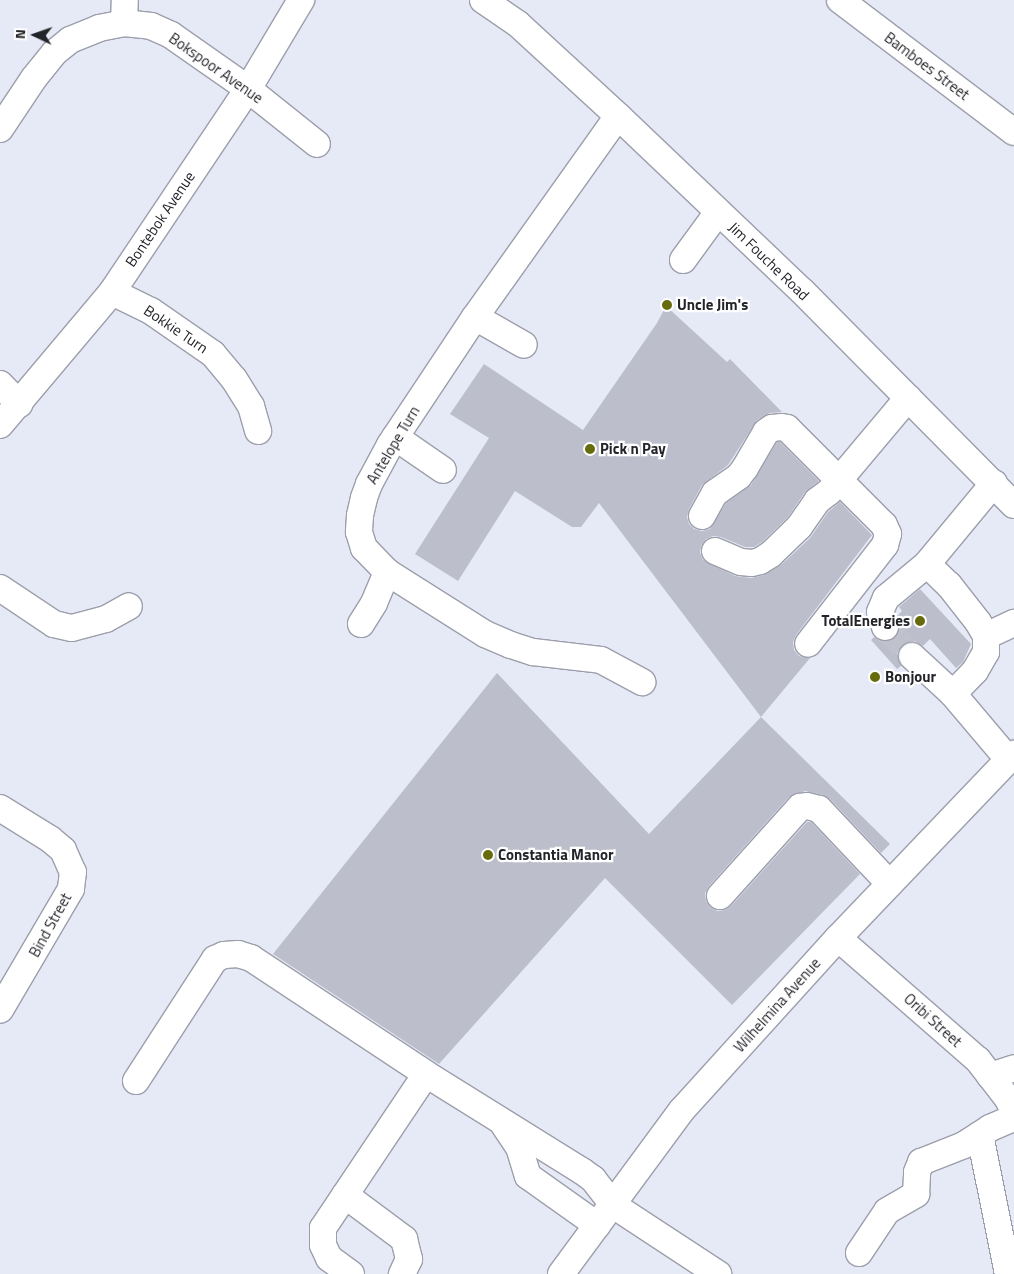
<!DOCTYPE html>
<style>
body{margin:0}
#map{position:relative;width:1014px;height:1274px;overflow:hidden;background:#e6e9f6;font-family:"Titillium Web",sans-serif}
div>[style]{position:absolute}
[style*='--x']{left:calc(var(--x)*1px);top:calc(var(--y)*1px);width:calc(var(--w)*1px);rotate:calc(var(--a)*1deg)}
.building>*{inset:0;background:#bcbfcb}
.minor-tunnel>*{height:26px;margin-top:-13px;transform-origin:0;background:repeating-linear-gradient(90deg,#bfc2cd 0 26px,transparent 0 39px)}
.roads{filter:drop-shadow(1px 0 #9c9fab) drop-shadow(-1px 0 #9c9fab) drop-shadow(0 1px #9c9fab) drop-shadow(0 -1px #9c9fab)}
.minor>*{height:26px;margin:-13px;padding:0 13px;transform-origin:13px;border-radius:13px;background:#fff}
.dots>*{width:14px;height:14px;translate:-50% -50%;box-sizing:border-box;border:2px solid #fff;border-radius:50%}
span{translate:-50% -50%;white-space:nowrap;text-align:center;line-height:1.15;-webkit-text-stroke:4.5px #fff;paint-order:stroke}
.street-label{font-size:15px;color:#232429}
.poi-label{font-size:15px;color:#232429;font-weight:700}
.left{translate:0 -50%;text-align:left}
.right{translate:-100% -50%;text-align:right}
.north{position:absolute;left:10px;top:10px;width:50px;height:50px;-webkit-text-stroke:4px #fff;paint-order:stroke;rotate:273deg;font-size:14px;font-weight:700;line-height:20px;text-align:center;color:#232429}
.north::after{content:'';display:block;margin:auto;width:18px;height:22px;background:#232429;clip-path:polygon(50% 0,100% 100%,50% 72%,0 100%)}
</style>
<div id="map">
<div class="building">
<i style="clip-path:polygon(666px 306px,727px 362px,730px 359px,782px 412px,770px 413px,757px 420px,728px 465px,702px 485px,689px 509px,687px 517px,689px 524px,694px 529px,702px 531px,710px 529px,726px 503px,751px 485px,777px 442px,780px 442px,819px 481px,805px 492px,788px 517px,762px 542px,754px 547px,745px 547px,721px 537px,713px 536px,706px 539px,701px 546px,700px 553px,703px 560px,735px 576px,751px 578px,764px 575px,781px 565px,810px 538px,828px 512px,840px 502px,872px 535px,796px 635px,793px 642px,794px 650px,799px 656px,810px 658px,761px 717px,599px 503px,581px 527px,572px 527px,515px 491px,458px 581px,415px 554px,489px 438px,450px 414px,484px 364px,583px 430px,657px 323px)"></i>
<i style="clip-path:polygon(920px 589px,971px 644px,963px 662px,956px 668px,930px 639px,923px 646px,915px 641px,908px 642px,901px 645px,897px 653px,901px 666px,897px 669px,871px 640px,874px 637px,882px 642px,889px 641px,896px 637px,900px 630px,897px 616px,902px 611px,899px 607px)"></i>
<i style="clip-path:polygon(497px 673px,649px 834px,761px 717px,890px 844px,881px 853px,830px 799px,823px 795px,805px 791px,789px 797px,709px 886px,705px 893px,706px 901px,710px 907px,717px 911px,725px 910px,731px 906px,807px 822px,811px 822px,860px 874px,732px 1005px,605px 878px,439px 1064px,273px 954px)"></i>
</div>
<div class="minor-tunnel">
<i style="--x:885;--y:627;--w:40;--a:47"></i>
</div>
<div class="roads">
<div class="minor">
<i style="--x:483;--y:0;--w:42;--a:34.4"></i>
<i style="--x:518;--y:24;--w:136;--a:42.6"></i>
<i style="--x:618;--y:116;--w:254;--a:43.6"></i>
<i style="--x:802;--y:291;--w:301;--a:45.3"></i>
<i style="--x:840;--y:0;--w:218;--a:37.2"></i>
<i style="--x:124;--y:23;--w:23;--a:-88"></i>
<i style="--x:618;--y:116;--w:247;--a:125.4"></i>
<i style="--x:475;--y:317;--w:154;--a:123.6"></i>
<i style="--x:390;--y:445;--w:44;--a:118.3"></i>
<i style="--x:369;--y:484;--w:15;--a:110"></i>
<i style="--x:364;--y:498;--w:18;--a:103"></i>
<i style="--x:360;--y:516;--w:16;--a:94"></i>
<i style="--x:359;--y:532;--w:17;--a:73"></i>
<i style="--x:364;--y:548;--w:33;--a:46"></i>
<i style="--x:387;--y:572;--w:116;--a:32.3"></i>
<i style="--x:485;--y:634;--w:28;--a:23"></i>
<i style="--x:511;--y:645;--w:23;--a:18"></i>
<i style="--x:533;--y:652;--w:68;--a:6.7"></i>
<i style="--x:601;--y:660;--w:47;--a:28.2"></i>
<i style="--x:0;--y:129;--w:61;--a:-56.3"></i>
<i style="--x:34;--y:78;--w:32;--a:-51"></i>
<i style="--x:54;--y:53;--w:21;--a:-39"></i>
<i style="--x:70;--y:40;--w:31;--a:-22"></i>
<i style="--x:99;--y:28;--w:25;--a:-11"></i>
<i style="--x:124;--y:23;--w:27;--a:6"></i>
<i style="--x:151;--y:26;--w:22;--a:24"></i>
<i style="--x:171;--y:35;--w:94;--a:35"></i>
<i style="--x:248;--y:89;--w:88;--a:38.6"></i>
<i style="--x:683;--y:260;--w:59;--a:-53.9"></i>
<i style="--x:112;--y:292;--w:43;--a:26"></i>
<i style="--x:151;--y:311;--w:75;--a:34.7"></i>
<i style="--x:213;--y:354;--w:33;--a:50"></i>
<i style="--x:234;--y:379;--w:32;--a:58"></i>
<i style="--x:251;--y:406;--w:26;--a:74"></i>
<i style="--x:475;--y:317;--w:56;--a:29.7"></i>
<i style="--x:0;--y:384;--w:28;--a:46"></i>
<i style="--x:0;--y:425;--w:174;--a:-49.9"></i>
<i style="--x:112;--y:292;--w:244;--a:-56.2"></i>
<i style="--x:248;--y:89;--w:104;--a:-59.2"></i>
<i style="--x:395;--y:437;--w:58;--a:34.5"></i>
<i style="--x:994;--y:483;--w:105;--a:129.6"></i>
<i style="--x:927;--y:564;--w:30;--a:44"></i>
<i style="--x:949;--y:585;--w:47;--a:51.9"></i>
<i style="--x:978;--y:622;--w:16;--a:60"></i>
<i style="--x:986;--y:636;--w:16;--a:90"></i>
<i style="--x:986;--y:652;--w:22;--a:120"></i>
<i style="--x:975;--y:671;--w:32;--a:134"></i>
<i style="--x:953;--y:694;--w:85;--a:49.8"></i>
<i style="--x:702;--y:516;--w:26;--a:-61"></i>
<i style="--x:715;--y:493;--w:29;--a:-35"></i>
<i style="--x:739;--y:476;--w:10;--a:-53"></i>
<i style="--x:745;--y:468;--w:42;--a:-59.7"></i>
<i style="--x:766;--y:432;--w:7;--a:-34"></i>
<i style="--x:772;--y:428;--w:9;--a:-6"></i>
<i style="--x:781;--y:427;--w:6;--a:9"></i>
<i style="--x:787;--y:428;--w:137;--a:45"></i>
<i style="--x:884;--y:525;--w:10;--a:66"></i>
<i style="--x:888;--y:534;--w:11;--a:105"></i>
<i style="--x:885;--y:545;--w:125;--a:127.9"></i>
<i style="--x:715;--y:551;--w:28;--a:23"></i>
<i style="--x:741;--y:562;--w:11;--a:5"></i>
<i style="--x:752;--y:563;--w:8;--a:-14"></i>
<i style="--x:760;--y:561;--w:13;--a:-32"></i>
<i style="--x:771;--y:554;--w:39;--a:-44"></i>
<i style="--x:799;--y:527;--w:32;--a:-55"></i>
<i style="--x:817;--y:501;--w:15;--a:-37"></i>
<i style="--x:829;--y:492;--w:123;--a:-50"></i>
<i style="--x:0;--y:588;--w:65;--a:33.7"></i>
<i style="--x:54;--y:624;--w:18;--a:13"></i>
<i style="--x:72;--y:628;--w:35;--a:-15"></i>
<i style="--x:106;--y:619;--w:26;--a:-29"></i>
<i style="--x:361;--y:624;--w:25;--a:-58"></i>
<i style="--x:374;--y:603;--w:34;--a:-67"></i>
<i style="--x:885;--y:627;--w:16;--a:-108"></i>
<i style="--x:880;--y:612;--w:15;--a:-67"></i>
<i style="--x:886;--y:598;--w:53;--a:-39.7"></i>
<i style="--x:986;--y:636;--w:31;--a:-25"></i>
<i style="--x:912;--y:656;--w:56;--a:42.8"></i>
<i style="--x:0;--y:808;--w:59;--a:31.8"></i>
<i style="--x:50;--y:839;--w:17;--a:40"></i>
<i style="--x:63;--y:850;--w:24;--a:66"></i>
<i style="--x:73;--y:872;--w:17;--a:97"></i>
<i style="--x:71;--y:889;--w:140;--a:120.4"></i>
<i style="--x:720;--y:896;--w:120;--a:-48"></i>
<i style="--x:800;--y:807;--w:7;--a:-8"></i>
<i style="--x:807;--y:806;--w:12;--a:14"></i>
<i style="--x:819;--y:809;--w:103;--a:46.6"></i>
<i style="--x:838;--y:938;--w:186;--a:41.1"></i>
<i style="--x:978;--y:1060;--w:49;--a:52.4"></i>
<i style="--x:1008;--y:1099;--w:14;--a:65"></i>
<i style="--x:990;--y:1076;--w:25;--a:-18"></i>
<i style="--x:136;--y:1081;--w:145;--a:-57.1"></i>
<i style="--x:215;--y:959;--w:10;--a:-24"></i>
<i style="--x:224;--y:955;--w:14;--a:-4"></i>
<i style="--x:238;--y:954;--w:14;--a:17"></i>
<i style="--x:251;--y:958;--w:210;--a:33.5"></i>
<i style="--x:426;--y:1074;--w:184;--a:31.9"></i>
<i style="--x:582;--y:1171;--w:14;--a:36"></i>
<i style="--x:593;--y:1179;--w:33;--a:52"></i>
<i style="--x:613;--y:1205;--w:126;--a:33.3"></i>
<i style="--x:504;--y:1125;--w:27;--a:56"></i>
<i style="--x:519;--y:1147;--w:30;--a:73"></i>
<i style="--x:528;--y:1176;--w:85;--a:35.4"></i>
<i style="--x:980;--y:1135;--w:142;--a:78.6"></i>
<i style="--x:345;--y:1195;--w:74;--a:36.7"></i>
<i style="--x:404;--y:1239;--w:21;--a:76"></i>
<i style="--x:409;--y:1259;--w:17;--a:115"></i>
<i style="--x:859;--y:1253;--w:50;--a:-56.3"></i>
<i style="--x:887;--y:1211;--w:34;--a:-30"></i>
<i style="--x:916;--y:1194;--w:22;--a:-87"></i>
<i style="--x:917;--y:1172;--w:11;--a:-68"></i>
<i style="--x:921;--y:1162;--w:46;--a:-21.6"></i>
<i style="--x:964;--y:1145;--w:31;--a:-33"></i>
<i style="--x:990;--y:1128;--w:26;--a:-23"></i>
<i style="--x:351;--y:1274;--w:27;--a:-144"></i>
<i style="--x:329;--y:1258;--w:14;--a:-115"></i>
<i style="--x:323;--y:1245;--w:17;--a:-90"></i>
<i style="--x:323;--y:1228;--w:185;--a:-56.2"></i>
<i style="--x:561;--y:1274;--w:204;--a:-53.6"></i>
<i style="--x:682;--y:1110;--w:232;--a:-47.8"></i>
<i style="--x:838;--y:938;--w:255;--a:-46.3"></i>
</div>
</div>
<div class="dots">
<i style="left:667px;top:305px;background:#666b0c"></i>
<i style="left:590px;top:449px;background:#666b0c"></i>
<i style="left:920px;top:621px;background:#666b0c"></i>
<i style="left:875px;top:677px;background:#666b0c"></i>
<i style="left:488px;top:855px;background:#666b0c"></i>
</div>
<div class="street-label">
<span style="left:927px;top:66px;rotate:37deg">Bamboes Street</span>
<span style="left:216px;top:68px;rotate:35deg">Bokspoor Avenue</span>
<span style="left:160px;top:219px;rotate:-56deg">Bontebok Avenue</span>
<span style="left:769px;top:261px;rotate:44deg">Jim Fouche Road</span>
<span style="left:176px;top:329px;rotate:34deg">Bokkie Turn</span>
<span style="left:393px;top:445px;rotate:-59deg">Antelope Turn</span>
<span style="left:50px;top:925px;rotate:-61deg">Bind Street</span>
<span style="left:777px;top:1005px;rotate:-48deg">Wilhelmina Avenue</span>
<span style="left:933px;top:1020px;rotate:42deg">Oribi Street</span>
</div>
<div class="poi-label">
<span class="left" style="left:677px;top:305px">Uncle Jim's</span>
<span class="left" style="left:600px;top:449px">Pick n Pay</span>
<span class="right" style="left:910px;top:621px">TotalEnergies</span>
<span class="left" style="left:885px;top:677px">Bonjour</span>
<span class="left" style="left:498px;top:855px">Constantia Manor</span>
</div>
<div class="north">N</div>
</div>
